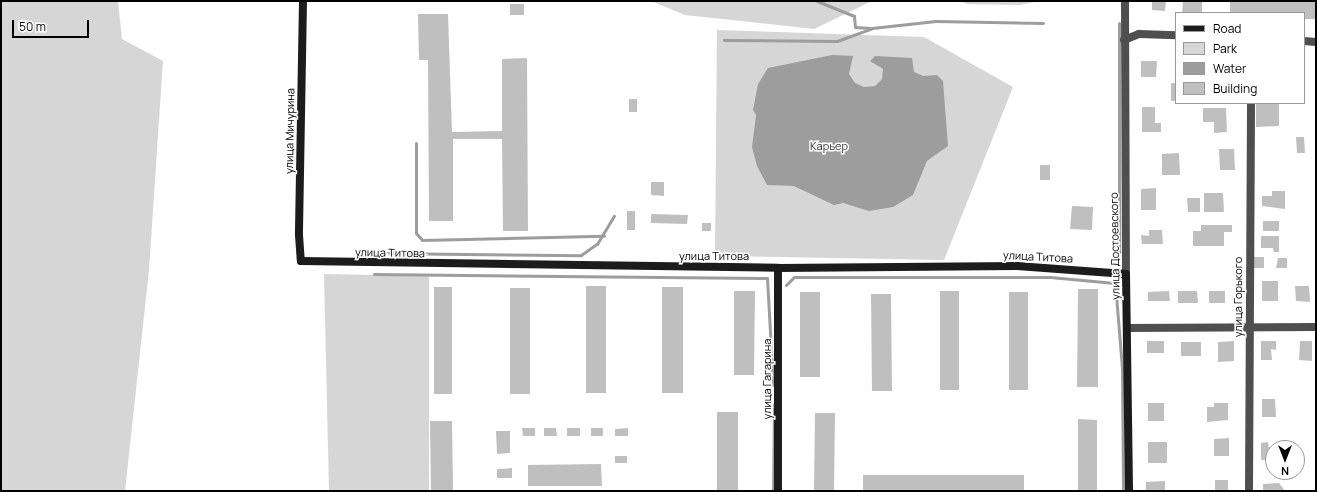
<!DOCTYPE html>
<meta charset="utf-8">
<style>
body{margin:0}
#map{position:relative;width:1317px;height:492px;overflow:hidden;background:#fff;font-family:Manrope,sans-serif}
div>[style]{position:absolute}
[style*='--x']{left:calc(var(--x)*1px);top:calc(var(--y)*1px);width:calc(var(--w)*1px);rotate:calc(var(--a)*1deg)}
.green>*{inset:0;background:#d6d6d6}
.water>*{inset:0;background:#9d9d9d}
.stream>*{height:3px;margin:-1.5px;padding:0 1.5px;transform-origin:1.5px;border-radius:1.5px;background:#9d9d9d}
.building>*{inset:0;background:#bfbfbf}
.street>*{height:8px;margin:-4px;padding:0 4px;transform-origin:4px;border-radius:4px;background:#4f4f4f}
.secondary>*{height:8px;margin:-4px;padding:0 4px;transform-origin:4px;border-radius:4px;background:#1c1c1c}
span{translate:-50% -50%;white-space:nowrap;text-align:center;line-height:1.15;-webkit-text-stroke:3px #fff;paint-order:stroke}
.street-label{font-size:11px;color:#000}
.park-label{font-size:11px;color:#2d2d2d}
.frame{position:absolute;inset:0;border:2px solid #000;pointer-events:none}
.legend{position:absolute;left:1175px;top:12px;width:130px;height:92px;box-sizing:border-box;background:#fff;border:1px solid #999;margin:0;padding:5px 7px;list-style:none;font-size:12px;color:#000}
.legend li{display:flex;align-items:center;gap:8px;height:20px}
.legend b{width:20px;border:1px solid #999}
.north{position:absolute;left:1265px;top:440px;width:40px;height:40px;box-sizing:border-box;background:#fff;border:1px solid #999;border-radius:50%;rotate:180deg;font-size:11px;font-weight:700;line-height:16px;text-align:center;color:#000}
.north::after{content:'';display:block;margin:auto;width:14px;height:18px;background:#000;clip-path:polygon(50% 0,100% 100%,50% 72%,0 100%)}
.scale{position:absolute;left:12px;top:20px;width:77px;height:18px;box-sizing:border-box;border:2px solid #000;border-top:0;padding-left:5px;font-size:12px;line-height:14px;white-space:nowrap;color:#000;-webkit-text-stroke:3px #fff;paint-order:stroke}
</style>
<div id="map">
<div class="green">
<i style="clip-path:polygon(1px 1px,118px 1px,122px 39px,163px 61px,149px 270px,125px 491px,1px 491px)"></i>
<i style="clip-path:polygon(651px 1px,872px 1px,814px 29px,685px 15px)"></i>
<i style="clip-path:polygon(960px 1px,1040px 1px,1020px 5px,967px 4px)"></i>
<i style="clip-path:polygon(717px 30px,924px 37px,1013px 87px,944px 260px,715px 256px)"></i>
<i style="clip-path:polygon(324px 274px,429px 276px,429px 491px,329px 491px)"></i>
</div>
<div class="water">
<i style="clip-path:polygon(832px 55px,853px 56px,849px 74px,855px 83px,864px 87px,875px 86px,882px 79px,883px 69px,870px 61px,875px 56px,912px 58px,914px 72px,923px 76px,937px 75px,943px 81px,948px 146px,927px 161px,913px 195px,893px 207px,869px 211px,843px 203px,834px 205px,794px 186px,767px 185px,757px 166px,752px 147px,756px 115px,753px 110px,758px 84px,768px 68px)"></i>
</div>
<div class="stream">
<i style="--x:817;--y:1;--w:40;--a:22"></i>
<i style="--x:854;--y:16;--w:11;--a:85"></i>
<i style="--x:855;--y:27;--w:15;--a:4"></i>
<i style="--x:724;--y:40;--w:113;--a:0.5"></i>
<i style="--x:837;--y:41;--w:37;--a:-20"></i>
<i style="--x:872;--y:28;--w:64;--a:-6.2"></i>
<i style="--x:936;--y:21;--w:107;--a:1.1"></i>
<i style="--x:416;--y:143;--w:90;--a:90"></i>
<i style="--x:416;--y:233;--w:9;--a:49"></i>
<i style="--x:422;--y:240;--w:182;--a:-1.3"></i>
<i style="--x:376;--y:253;--w:205;--a:0.6"></i>
<i style="--x:581;--y:255;--w:19;--a:-35"></i>
<i style="--x:597;--y:244;--w:33;--a:-59"></i>
<i style="--x:1115;--y:258;--w:7;--a:-56"></i>
<i style="--x:1119;--y:252;--w:229;--a:-90"></i>
<i style="--x:374;--y:274;--w:393;--a:0.6"></i>
<i style="--x:767;--y:278;--w:107;--a:86.8"></i>
<i style="--x:786;--y:285;--w:11;--a:-45"></i>
<i style="--x:794;--y:277;--w:256;--a:0"></i>
<i style="--x:1050;--y:277;--w:65;--a:5.3"></i>
<i style="--x:1115;--y:283;--w:85;--a:85.3"></i>
<i style="--x:1122;--y:368;--w:123;--a:89.5"></i>
<i style="--x:773;--y:491;--w:87;--a:-89.3"></i>
</div>
<div class="building">
<i style="clip-path:polygon(1152px 1px,1166px 1px,1165px 11px,1152px 10px)"></i>
<i style="clip-path:polygon(1183px 1px,1202px 1px,1202px 13px,1182px 13px)"></i>
<i style="clip-path:polygon(1230px 1px,1315px 1px,1315px 19px,1304px 19px,1304px 13px,1230px 13px)"></i>
<i style="clip-path:polygon(510px 4px,524px 4px,524px 15px,510px 15px)"></i>
<i style="clip-path:polygon(418px 14px,448px 14px,452px 132px,502px 131px,502px 59px,527px 58px,528px 231px,503px 231px,502px 139px,453px 139px,453px 221px,429px 221px,428px 60px,419px 60px)"></i>
<i style="clip-path:polygon(1141px 61px,1157px 61px,1156px 77px,1141px 77px)"></i>
<i style="clip-path:polygon(1171px 83px,1176px 83px,1176px 101px,1171px 101px)"></i>
<i style="clip-path:polygon(629px 99px,637px 99px,637px 112px,629px 112px)"></i>
<i style="clip-path:polygon(1256px 103px,1279px 103px,1279px 126px,1256px 127px)"></i>
<i style="clip-path:polygon(1142px 107px,1155px 107px,1155px 123px,1161px 123px,1161px 132px,1142px 132px)"></i>
<i style="clip-path:polygon(1203px 108px,1226px 108px,1227px 132px,1214px 133px,1214px 122px,1203px 122px)"></i>
<i style="clip-path:polygon(1296px 137px,1304px 137px,1305px 153px,1297px 153px)"></i>
<i style="clip-path:polygon(1219px 149px,1234px 149px,1235px 170px,1220px 170px)"></i>
<i style="clip-path:polygon(1179px 153px,1180px 175px,1162px 175px,1162px 154px)"></i>
<i style="clip-path:polygon(1040px 165px,1050px 165px,1050px 180px,1040px 180px)"></i>
<i style="clip-path:polygon(651px 182px,664px 182px,664px 196px,651px 195px)"></i>
<i style="clip-path:polygon(1156px 188px,1156px 210px,1141px 210px,1141px 189px)"></i>
<i style="clip-path:polygon(1272px 191px,1285px 191px,1285px 209px,1262px 206px,1262px 196px,1272px 196px)"></i>
<i style="clip-path:polygon(1204px 193px,1223px 193px,1224px 212px,1204px 212px)"></i>
<i style="clip-path:polygon(1187px 198px,1200px 198px,1200px 212px,1188px 212px)"></i>
<i style="clip-path:polygon(1072px 206px,1093px 207px,1092px 230px,1070px 229px)"></i>
<i style="clip-path:polygon(627px 211px,635px 211px,635px 230px,627px 230px)"></i>
<i style="clip-path:polygon(651px 214px,688px 215px,687px 224px,651px 223px)"></i>
<i style="clip-path:polygon(1263px 221px,1279px 221px,1279px 231px,1263px 231px)"></i>
<i style="clip-path:polygon(702px 223px,711px 223px,711px 231px,702px 231px)"></i>
<i style="clip-path:polygon(1201px 225px,1232px 225px,1232px 232px,1224px 232px,1224px 246px,1193px 246px,1193px 231px,1201px 231px)"></i>
<i style="clip-path:polygon(1149px 230px,1162px 230px,1163px 244px,1142px 244px,1141px 235px,1149px 236px)"></i>
<i style="clip-path:polygon(1261px 236px,1279px 236px,1279px 252px,1274px 252px,1273px 248px,1261px 248px)"></i>
<i style="clip-path:polygon(1254px 257px,1264px 257px,1264px 268px,1254px 268px)"></i>
<i style="clip-path:polygon(1278px 258px,1287px 258px,1287px 268px,1276px 268px)"></i>
<i style="clip-path:polygon(1262px 281px,1278px 281px,1278px 301px,1262px 301px)"></i>
<i style="clip-path:polygon(586px 286px,606px 286px,606px 393px,586px 393px)"></i>
<i style="clip-path:polygon(1295px 286px,1309px 286px,1310px 302px,1296px 301px)"></i>
<i style="clip-path:polygon(434px 287px,452px 287px,452px 394px,434px 394px)"></i>
<i style="clip-path:polygon(662px 287px,683px 287px,683px 393px,662px 393px)"></i>
<i style="clip-path:polygon(510px 288px,530px 288px,530px 394px,510px 394px)"></i>
<i style="clip-path:polygon(1078px 289px,1098px 289px,1098px 387px,1077px 387px)"></i>
<i style="clip-path:polygon(734px 291px,755px 291px,754px 375px,734px 375px)"></i>
<i style="clip-path:polygon(940px 291px,959px 291px,959px 390px,940px 390px)"></i>
<i style="clip-path:polygon(1169px 291px,1170px 301px,1148px 301px,1148px 292px)"></i>
<i style="clip-path:polygon(1178px 291px,1197px 291px,1198px 303px,1178px 303px)"></i>
<i style="clip-path:polygon(1209px 291px,1225px 291px,1225px 303px,1209px 303px)"></i>
<i style="clip-path:polygon(800px 292px,820px 292px,820px 377px,800px 377px)"></i>
<i style="clip-path:polygon(1009px 292px,1028px 292px,1028px 390px,1009px 390px)"></i>
<i style="clip-path:polygon(871px 294px,891px 294px,892px 391px,872px 391px)"></i>
<i style="clip-path:polygon(1147px 341px,1164px 341px,1164px 353px,1147px 353px)"></i>
<i style="clip-path:polygon(1234px 341px,1234px 361px,1218px 362px,1218px 342px)"></i>
<i style="clip-path:polygon(1261px 341px,1276px 341px,1276px 350px,1271px 349px,1272px 360px,1261px 360px)"></i>
<i style="clip-path:polygon(1300px 341px,1312px 341px,1312px 361px,1299px 360px)"></i>
<i style="clip-path:polygon(1181px 342px,1201px 342px,1201px 356px,1181px 356px)"></i>
<i style="clip-path:polygon(1262px 399px,1275px 399px,1276px 417px,1262px 417px)"></i>
<i style="clip-path:polygon(1148px 403px,1164px 403px,1164px 421px,1148px 421px)"></i>
<i style="clip-path:polygon(1214px 403px,1228px 403px,1228px 420px,1207px 422px,1207px 407px,1214px 407px)"></i>
<i style="clip-path:polygon(717px 412px,738px 412px,738px 491px,717px 491px)"></i>
<i style="clip-path:polygon(815px 413px,835px 413px,834px 491px,814px 491px)"></i>
<i style="clip-path:polygon(1078px 419px,1097px 420px,1097px 491px,1078px 491px)"></i>
<i style="clip-path:polygon(430px 421px,452px 421px,453px 491px,431px 491px)"></i>
<i style="clip-path:polygon(522px 428px,535px 428px,535px 436px,523px 436px)"></i>
<i style="clip-path:polygon(544px 428px,556px 428px,557px 436px,544px 436px)"></i>
<i style="clip-path:polygon(567px 428px,580px 428px,580px 436px,567px 436px)"></i>
<i style="clip-path:polygon(591px 428px,603px 428px,603px 436px,591px 436px)"></i>
<i style="clip-path:polygon(628px 428px,628px 436px,615px 436px,615px 429px)"></i>
<i style="clip-path:polygon(496px 431px,510px 431px,510px 453px,497px 454px)"></i>
<i style="clip-path:polygon(1229px 438px,1229px 456px,1214px 456px,1214px 439px)"></i>
<i style="clip-path:polygon(1148px 442px,1167px 442px,1167px 463px,1148px 463px)"></i>
<i style="clip-path:polygon(1268px 442px,1269px 448px,1273px 447px,1273px 459px,1261px 460px,1261px 443px)"></i>
<i style="clip-path:polygon(615px 456px,627px 456px,627px 463px,615px 463px)"></i>
<i style="clip-path:polygon(601px 464px,602px 486px,528px 486px,528px 465px)"></i>
<i style="clip-path:polygon(512px 468px,512px 478px,497px 478px,497px 469px)"></i>
<i style="clip-path:polygon(863px 475px,1024px 475px,1024px 491px,863px 491px)"></i>
<i style="clip-path:polygon(1215px 480px,1228px 480px,1228px 491px,1215px 491px)"></i>
<i style="clip-path:polygon(1165px 481px,1165px 491px,1146px 491px,1146px 482px)"></i>
<i style="clip-path:polygon(1279px 483px,1285px 491px,1263px 491px,1263px 484px)"></i>
</div>
<div class="street">
<i style="--x:1125;--y:1;--w:273;--a:89.8"></i>
<i style="--x:1124;--y:40;--w:16;--a:-22"></i>
<i style="--x:1139;--y:34;--w:37;--a:2"></i>
<i style="--x:1304;--y:41;--w:12;--a:5"></i>
<i style="--x:1127;--y:328;--w:189;--a:-0.3"></i>
<i style="--x:1249;--y:491;--w:388;--a:-89.7"></i>
</div>
<div class="secondary">
<i style="--x:303;--y:1;--w:234;--a:91"></i>
<i style="--x:299;--y:235;--w:26;--a:86"></i>
<i style="--x:301;--y:261;--w:477;--a:0.8"></i>
<i style="--x:778;--y:268;--w:239;--a:-0.5"></i>
<i style="--x:1017;--y:266;--w:109;--a:4.2"></i>
<i style="--x:1126;--y:274;--w:217;--a:89.2"></i>
<i style="--x:778;--y:491;--w:223;--a:-90"></i>
</div>
<div class="street-label">
<span style="left:290px;top:131px;rotate:-89deg">улица Мичурина</span>
<span style="left:1115px;top:246px;rotate:-91deg">улица Достоевского</span>
<span style="left:390px;top:253px;rotate:1deg">улица Титова</span>
<span style="left:714px;top:256px">улица Титова</span>
<span style="left:1038px;top:257px;rotate:3deg">улица Титова</span>
<span style="left:1238px;top:297px;rotate:-90deg">улица Горького</span>
<span style="left:767px;top:379px;rotate:-90deg">улица Гагарина</span>
</div>
<div class="park-label">
<span style="left:829px;top:146px">Карьер</span>
</div>
<div class="frame"></div>
<ul class="legend">
<li><b style="height:5px;background:#1c1c1c"></b>Road</li>
<li><b style="height:11px;background:#d6d6d6"></b>Park</li>
<li><b style="height:11px;background:#9d9d9d"></b>Water</li>
<li><b style="height:11px;background:#bfbfbf"></b>Building</li>
</ul>
<div class="north">N</div>
<div class="scale">50 m</div>
</div>
